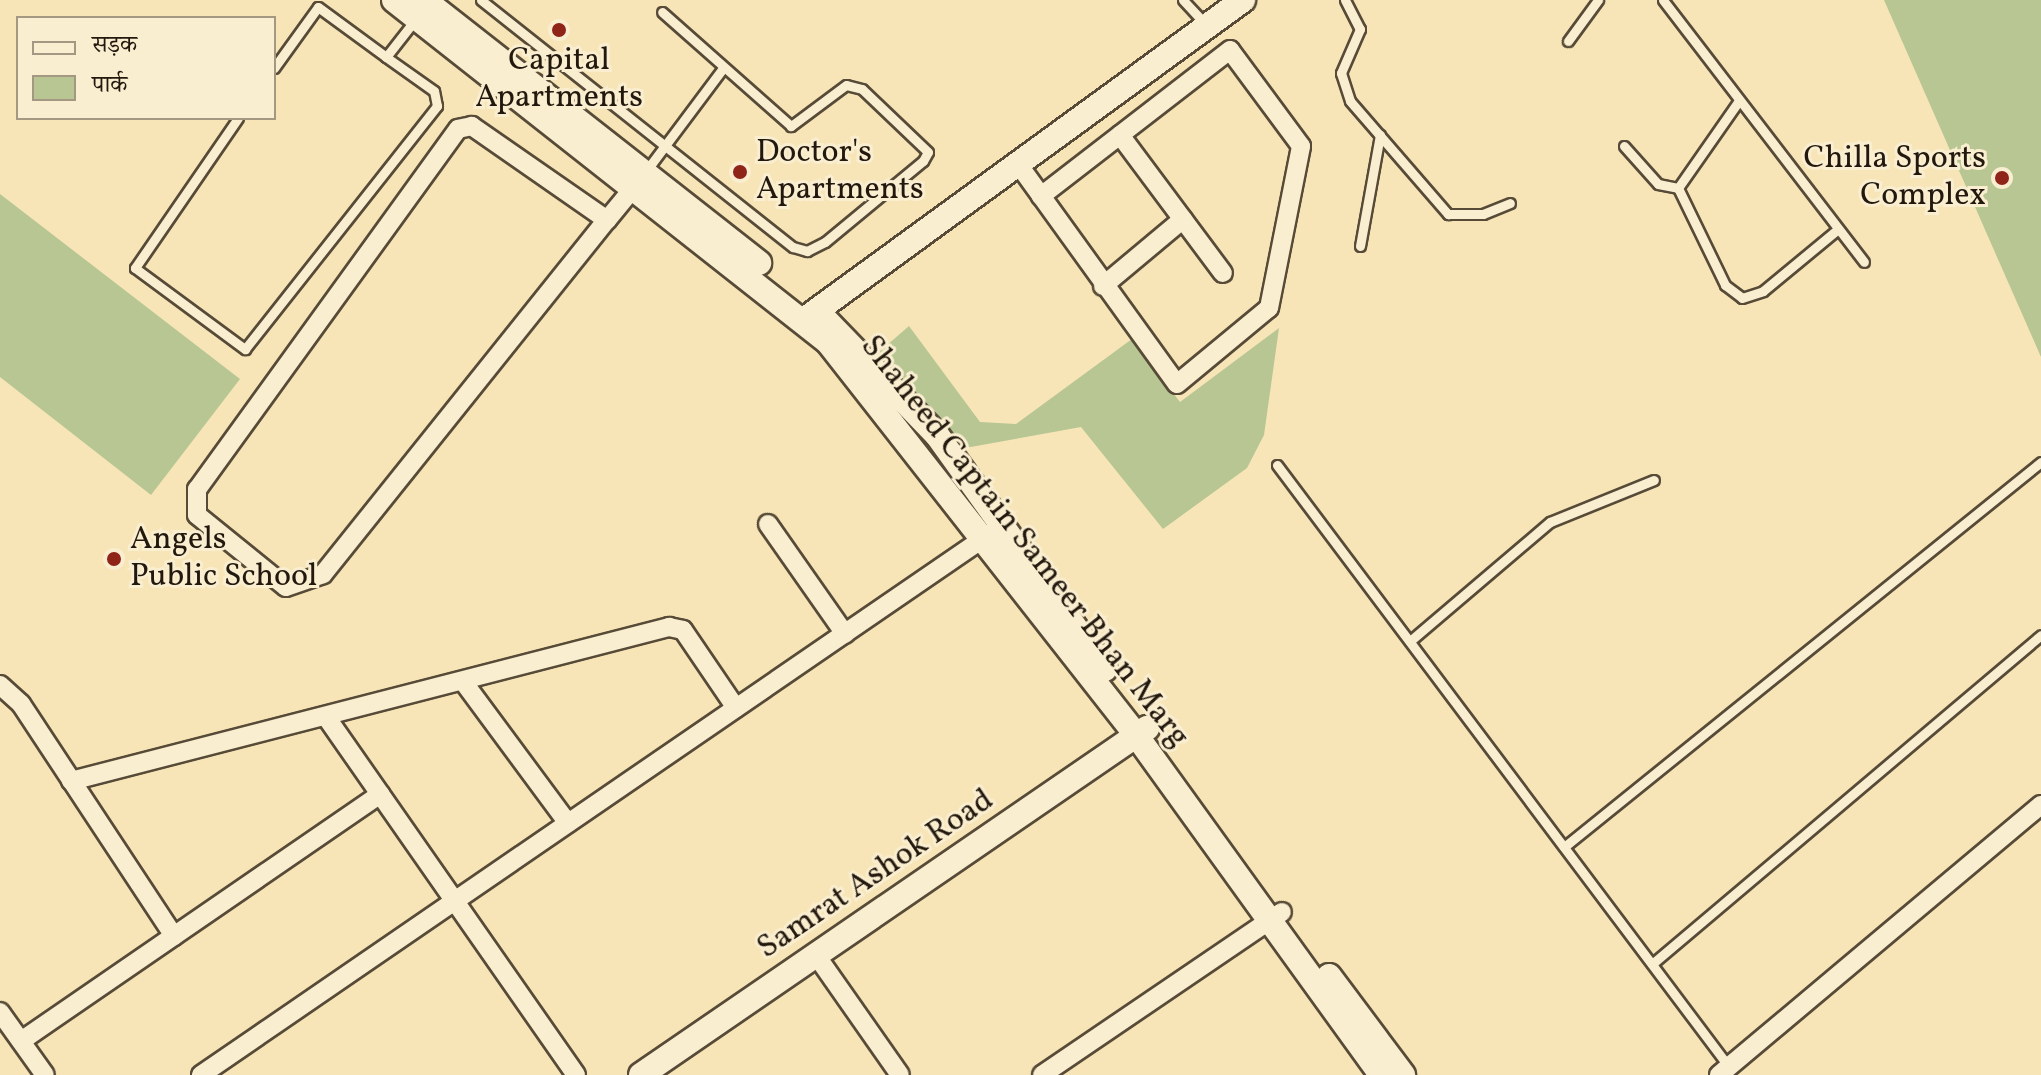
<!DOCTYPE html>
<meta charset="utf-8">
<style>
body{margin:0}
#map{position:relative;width:2041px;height:1075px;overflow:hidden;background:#f7e5b7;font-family:Vollkorn,"Noto Serif Devanagari",serif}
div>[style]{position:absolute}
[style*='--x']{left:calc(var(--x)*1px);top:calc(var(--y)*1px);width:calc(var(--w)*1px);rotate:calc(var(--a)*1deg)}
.green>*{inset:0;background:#b7c693}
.roads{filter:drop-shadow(2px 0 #574b38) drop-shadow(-2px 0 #574b38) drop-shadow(0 2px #574b38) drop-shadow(0 -2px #574b38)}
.service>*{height:9px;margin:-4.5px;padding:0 4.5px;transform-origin:4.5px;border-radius:4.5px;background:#faeed0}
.minor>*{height:18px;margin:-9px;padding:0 9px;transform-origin:9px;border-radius:9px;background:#faeed0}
.tertiary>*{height:24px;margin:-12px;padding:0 12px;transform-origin:12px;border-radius:12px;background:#faeed0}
.dots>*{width:22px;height:22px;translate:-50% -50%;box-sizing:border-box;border:4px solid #faeed0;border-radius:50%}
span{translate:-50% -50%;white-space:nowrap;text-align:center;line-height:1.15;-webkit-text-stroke:6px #faeed0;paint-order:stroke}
.poi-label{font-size:32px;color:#22180d}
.left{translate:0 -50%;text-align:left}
.right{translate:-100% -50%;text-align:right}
.street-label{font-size:32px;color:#22180d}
.legend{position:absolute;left:16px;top:16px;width:260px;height:104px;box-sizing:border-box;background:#faeed0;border:2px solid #a49882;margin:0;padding:10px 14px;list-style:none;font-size:24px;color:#22180d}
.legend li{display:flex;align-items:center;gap:16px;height:40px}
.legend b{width:40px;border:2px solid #a49882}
</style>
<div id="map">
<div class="green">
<i style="clip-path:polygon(1884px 0,2041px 0,2041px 357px)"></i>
<i style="clip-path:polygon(0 194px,240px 379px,151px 495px,0 377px)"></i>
<i style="clip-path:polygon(909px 326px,980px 422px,1016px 424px,1132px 339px,1180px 402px,1279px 328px,1264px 435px,1247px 468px,1163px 529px,1081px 427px,965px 448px,879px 352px)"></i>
</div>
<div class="roads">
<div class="service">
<i style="--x:481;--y:0;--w:398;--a:38.4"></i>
<i style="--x:793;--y:247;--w:15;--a:16"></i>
<i style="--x:807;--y:251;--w:20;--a:-27"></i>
<i style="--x:825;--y:242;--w:127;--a:-39.6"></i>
<i style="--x:923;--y:161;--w:10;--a:-61"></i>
<i style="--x:928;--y:152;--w:91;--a:-136.3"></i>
<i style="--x:862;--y:89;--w:16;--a:-166"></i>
<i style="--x:846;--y:85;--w:69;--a:143.3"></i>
<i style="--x:791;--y:126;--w:172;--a:-138.5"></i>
<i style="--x:1183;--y:0;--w:35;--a:47"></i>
<i style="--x:1345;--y:0;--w:33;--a:63"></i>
<i style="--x:1360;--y:29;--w:48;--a:113.4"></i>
<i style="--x:1341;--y:73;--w:29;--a:72"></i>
<i style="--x:1350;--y:101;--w:150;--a:49.1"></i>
<i style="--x:1448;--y:214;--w:35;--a:0"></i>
<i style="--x:1483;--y:214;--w:29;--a:-22"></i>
<i style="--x:1663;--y:0;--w:330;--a:52.5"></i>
<i style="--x:1568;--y:41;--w:51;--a:-53.8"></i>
<i style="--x:274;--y:68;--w:75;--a:-54.2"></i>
<i style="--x:318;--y:7;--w:84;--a:36.3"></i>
<i style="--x:386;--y:57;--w:47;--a:-51.9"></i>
<i style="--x:238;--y:118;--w:182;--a:124.5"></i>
<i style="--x:135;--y:268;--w:137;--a:36.4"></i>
<i style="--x:245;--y:349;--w:310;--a:-51.7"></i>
<i style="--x:437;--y:106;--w:15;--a:-101"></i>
<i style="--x:434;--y:91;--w:59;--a:-144.7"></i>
<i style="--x:1624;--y:146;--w:51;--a:48.2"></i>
<i style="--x:1658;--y:184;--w:20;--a:11"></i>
<i style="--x:1678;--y:188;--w:105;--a:-55.1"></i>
<i style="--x:646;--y:171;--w:129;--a:-53.2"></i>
<i style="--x:1678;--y:188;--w:108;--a:64.1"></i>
<i style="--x:1725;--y:285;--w:21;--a:37"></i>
<i style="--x:1742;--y:298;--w:22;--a:-18"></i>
<i style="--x:1763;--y:291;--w:97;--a:-39.6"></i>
<i style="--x:1360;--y:246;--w:113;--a:-79.8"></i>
<i style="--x:1277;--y:465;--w:753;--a:53.1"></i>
<i style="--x:1410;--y:641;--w:184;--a:-40.4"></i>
<i style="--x:1550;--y:522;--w:112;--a:-22"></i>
<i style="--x:1564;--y:847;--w:613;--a:-38.91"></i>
<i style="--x:1652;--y:964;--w:509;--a:-40.22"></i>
</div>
<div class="minor">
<i style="--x:1120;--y:135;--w:172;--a:53.3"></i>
<i style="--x:1021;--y:168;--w:266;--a:54.2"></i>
<i style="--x:1177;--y:384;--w:119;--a:-39.6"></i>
<i style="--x:1269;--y:308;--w:165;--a:-78.8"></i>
<i style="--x:1301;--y:146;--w:119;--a:-126.5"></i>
<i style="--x:1230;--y:50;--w:239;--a:142.3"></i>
<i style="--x:607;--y:220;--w:165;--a:-145.2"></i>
<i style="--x:472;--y:126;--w:14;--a:168"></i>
<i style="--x:458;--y:129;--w:445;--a:125.9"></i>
<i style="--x:197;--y:489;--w:26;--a:90"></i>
<i style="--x:197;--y:515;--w:114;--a:39"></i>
<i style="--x:286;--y:587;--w:39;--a:-19"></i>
<i style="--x:323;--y:574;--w:454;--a:-51.3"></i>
<i style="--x:607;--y:220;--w:50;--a:-50.6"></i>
<i style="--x:1103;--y:286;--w:104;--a:-39.9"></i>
<i style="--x:768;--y:524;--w:134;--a:55"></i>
<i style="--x:465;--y:684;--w:173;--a:53.5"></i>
<i style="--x:0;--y:685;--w:28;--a:42"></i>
<i style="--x:21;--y:704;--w:278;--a:56.6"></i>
<i style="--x:327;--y:718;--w:435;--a:55.1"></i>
<i style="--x:71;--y:781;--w:618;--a:-14.44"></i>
<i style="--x:669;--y:627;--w:14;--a:12"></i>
<i style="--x:683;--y:630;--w:94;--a:55.8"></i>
<i style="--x:816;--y:955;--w:146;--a:55"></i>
<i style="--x:0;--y:1012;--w:77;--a:54.5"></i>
<i style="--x:21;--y:1041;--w:436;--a:-34.5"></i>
<i style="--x:201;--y:1075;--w:958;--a:-34.45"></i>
<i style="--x:1042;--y:1075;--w:290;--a:-34.2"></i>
<i style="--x:1719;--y:1075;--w:420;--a:-40"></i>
</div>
<div class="tertiary">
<i style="--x:394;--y:0;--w:553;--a:38.24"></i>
<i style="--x:828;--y:342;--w:499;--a:51.9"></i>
<i style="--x:1136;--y:735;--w:419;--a:54.2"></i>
<i style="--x:424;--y:0;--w:426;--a:38.1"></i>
<i style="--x:821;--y:315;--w:167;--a:46"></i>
<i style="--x:937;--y:435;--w:288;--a:54.3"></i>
<i style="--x:805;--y:319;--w:542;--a:-36.07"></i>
<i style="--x:1329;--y:976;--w:124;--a:53.2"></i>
<i style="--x:641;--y:1075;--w:614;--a:-34.44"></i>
</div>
</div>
<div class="dots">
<i style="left:559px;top:30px;background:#8f2418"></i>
<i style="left:740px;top:172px;background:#8f2418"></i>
<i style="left:2002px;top:178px;background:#8f2418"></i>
<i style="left:114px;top:559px;background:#8f2418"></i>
</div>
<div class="poi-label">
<span style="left:559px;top:80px">Capital<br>Apartments</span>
<span class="left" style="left:756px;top:172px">Doctor's<br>Apartments</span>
<span class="right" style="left:1986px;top:178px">Chilla Sports<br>Complex</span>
<span class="left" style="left:130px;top:559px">Angels<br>Public School</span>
</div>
<div class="street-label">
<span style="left:1024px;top:542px;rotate:52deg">Shaheed Captain Sameer Bhan Marg</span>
<span style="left:876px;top:875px;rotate:-34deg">Samrat Ashok Road</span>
</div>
<ul class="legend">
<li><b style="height:10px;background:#faeed0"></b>सड़क</li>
<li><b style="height:22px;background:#b7c693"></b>पार्क</li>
</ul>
</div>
